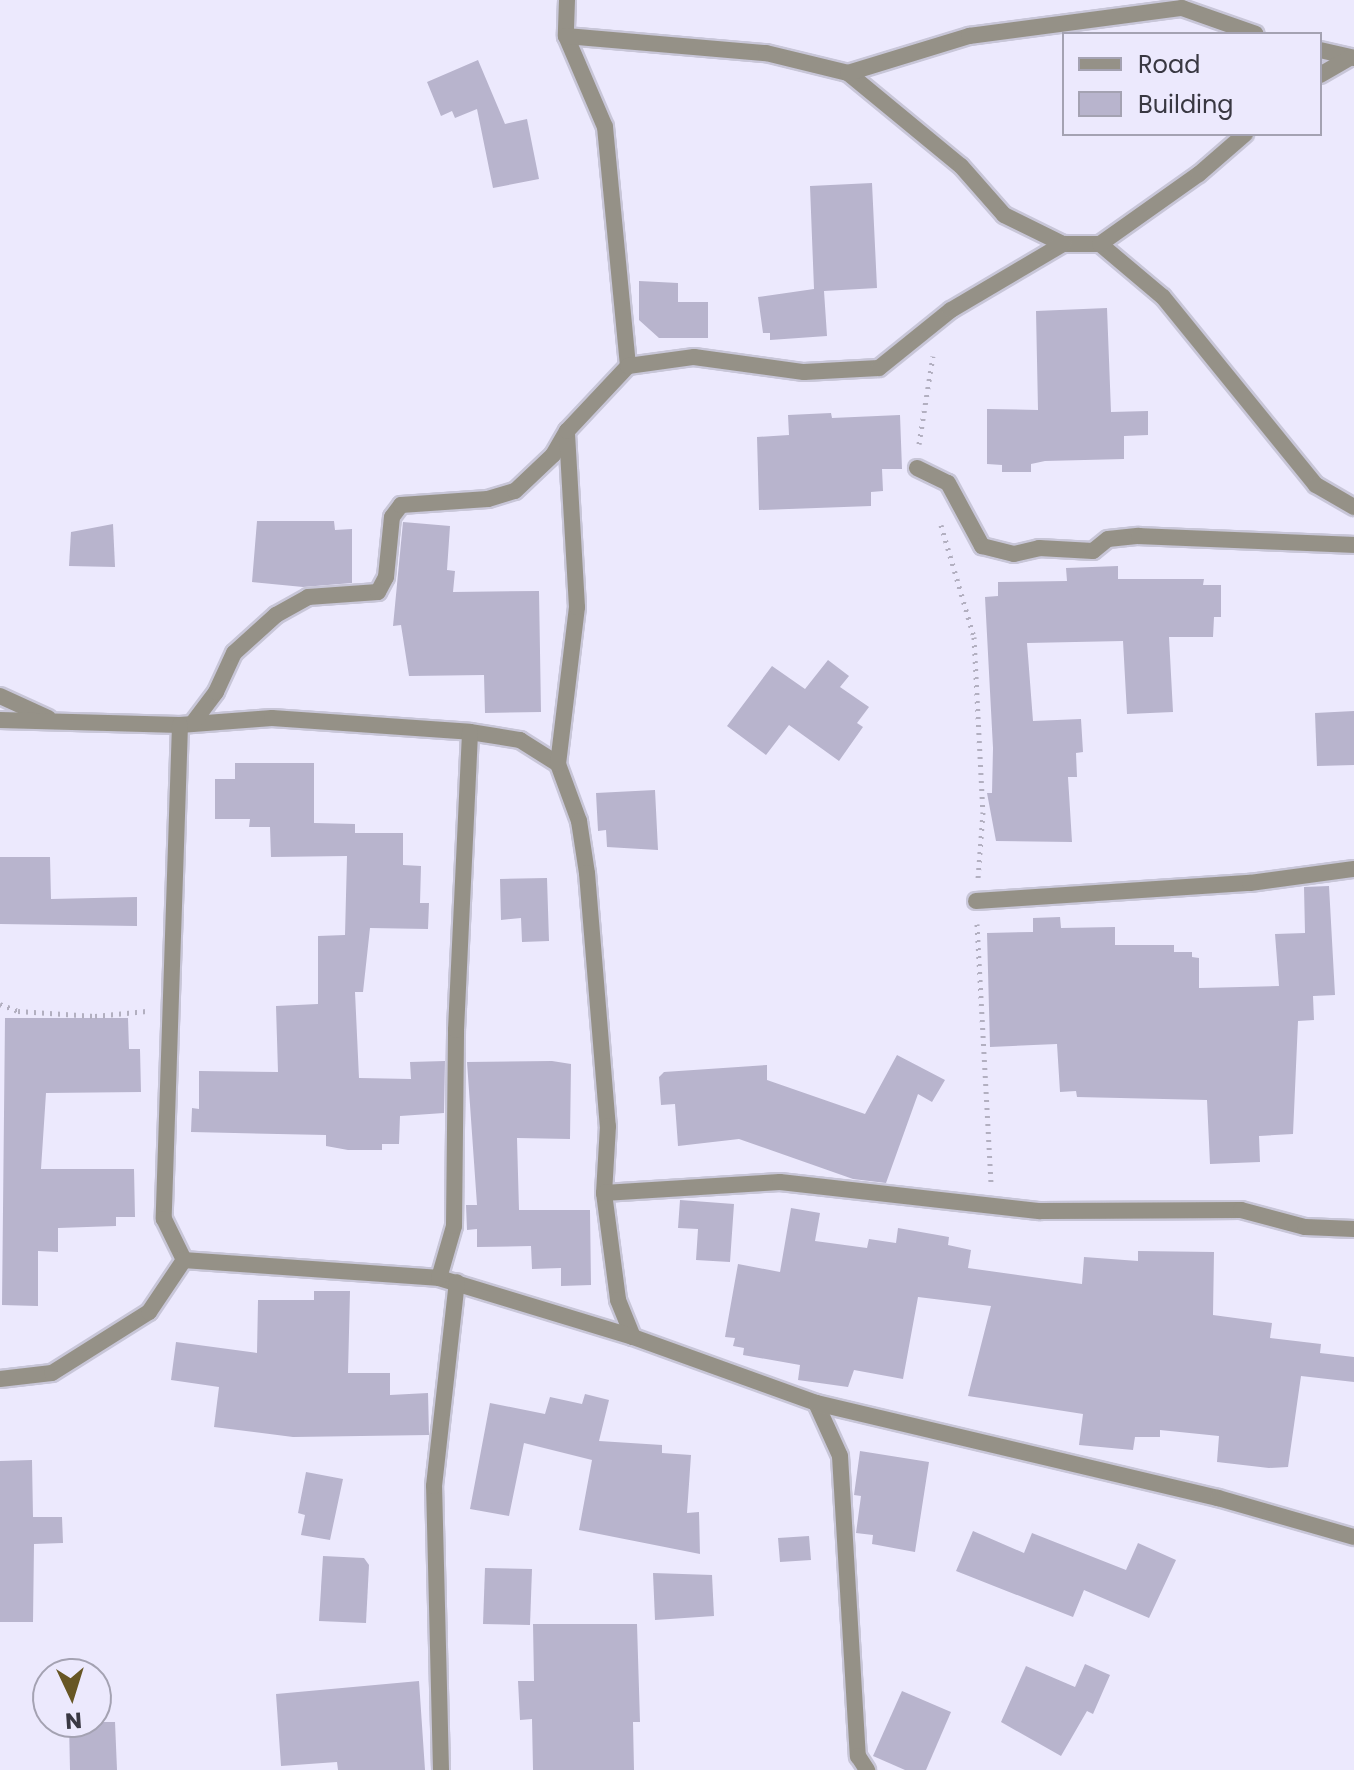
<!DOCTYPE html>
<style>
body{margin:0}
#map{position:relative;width:1354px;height:1770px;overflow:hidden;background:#ece9fd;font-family:Poppins,sans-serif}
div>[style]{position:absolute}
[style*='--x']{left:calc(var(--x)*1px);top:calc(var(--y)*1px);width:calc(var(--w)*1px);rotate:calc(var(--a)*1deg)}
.building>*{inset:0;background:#b8b4cd}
.path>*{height:5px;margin-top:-2.5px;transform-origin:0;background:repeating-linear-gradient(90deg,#b2afc0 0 2px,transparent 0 8px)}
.roads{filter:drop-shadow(2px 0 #c8c6d8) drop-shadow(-2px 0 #c8c6d8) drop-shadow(0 2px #c8c6d8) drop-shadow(0 -2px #c8c6d8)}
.street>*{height:16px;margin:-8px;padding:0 8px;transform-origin:8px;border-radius:8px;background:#959187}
span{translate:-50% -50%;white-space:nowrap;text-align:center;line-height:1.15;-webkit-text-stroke:6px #ece9fd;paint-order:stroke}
.legend{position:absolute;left:1062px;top:32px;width:260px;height:104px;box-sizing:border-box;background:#ece9fd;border:2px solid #a4a2b2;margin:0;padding:10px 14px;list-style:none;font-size:24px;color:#393842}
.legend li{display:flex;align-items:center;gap:16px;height:40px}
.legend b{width:40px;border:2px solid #a4a2b2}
.north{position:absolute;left:32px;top:1658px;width:80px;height:80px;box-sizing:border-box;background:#ece9fd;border:2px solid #a4a2b2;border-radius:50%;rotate:176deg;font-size:22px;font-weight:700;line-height:32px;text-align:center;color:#393842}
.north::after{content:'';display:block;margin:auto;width:28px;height:36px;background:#675624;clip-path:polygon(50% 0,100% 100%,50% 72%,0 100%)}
</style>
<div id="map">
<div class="building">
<i style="clip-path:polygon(478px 60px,505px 124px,527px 119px,539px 179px,493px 188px,477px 109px,455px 118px,452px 111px,441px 116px,427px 82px)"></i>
<i style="clip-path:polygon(872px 183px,877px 288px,824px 291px,827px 336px,770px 340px,770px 333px,763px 333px,758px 297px,814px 289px,810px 186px)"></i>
<i style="clip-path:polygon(639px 281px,678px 283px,678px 302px,708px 302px,708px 338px,659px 338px,639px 320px)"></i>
<i style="clip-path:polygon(1107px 308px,1111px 412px,1148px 411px,1148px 435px,1124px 436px,1124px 459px,1045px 461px,1031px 464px,1031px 472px,1002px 472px,1002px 465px,987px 464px,987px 409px,1038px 410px,1036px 311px)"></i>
<i style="clip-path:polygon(831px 413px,832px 418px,900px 415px,902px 469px,882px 469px,883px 491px,871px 492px,871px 506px,759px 510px,757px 437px,789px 435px,788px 415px)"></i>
<i style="clip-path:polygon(257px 521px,334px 521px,335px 530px,352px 529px,352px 583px,303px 587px,252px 582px)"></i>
<i style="clip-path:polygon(403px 522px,450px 526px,447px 570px,455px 571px,453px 592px,539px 591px,541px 712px,485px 713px,484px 675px,409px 676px,401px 625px,393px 626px)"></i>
<i style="clip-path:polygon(113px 524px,115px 567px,69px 566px,71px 532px)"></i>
<i style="clip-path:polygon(1118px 566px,1118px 579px,1204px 579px,1203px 585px,1221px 585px,1221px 617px,1214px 617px,1213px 637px,1169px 637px,1173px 712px,1127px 714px,1123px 641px,1027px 643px,1033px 721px,1081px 719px,1083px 752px,1076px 753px,1077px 777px,1068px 777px,1072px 842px,996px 841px,987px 793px,992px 793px,993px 748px,985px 597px,998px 596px,998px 582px,1067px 581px,1066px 568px)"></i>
<i style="clip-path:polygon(828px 660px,849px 676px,840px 687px,869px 707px,857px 723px,863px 727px,839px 761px,789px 725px,766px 755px,727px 726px,772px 666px,805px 689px)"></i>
<i style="clip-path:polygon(1354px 711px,1354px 765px,1317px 766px,1315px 713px)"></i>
<i style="clip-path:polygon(235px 763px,314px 763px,314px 823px,355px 824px,355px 833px,403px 833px,403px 865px,421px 866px,420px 903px,429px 903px,428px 929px,370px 928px,363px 992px,355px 992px,359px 1078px,411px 1079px,410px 1062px,445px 1061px,444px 1113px,400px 1116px,399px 1144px,382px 1144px,382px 1150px,348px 1150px,326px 1146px,326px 1135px,191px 1132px,192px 1108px,199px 1109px,199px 1071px,278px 1072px,276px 1006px,318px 1004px,318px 936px,345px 935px,347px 856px,271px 857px,270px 827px,249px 827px,250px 819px,215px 819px,215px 779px,235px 779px)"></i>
<i style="clip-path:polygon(655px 790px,658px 850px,607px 847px,606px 830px,598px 831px,596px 793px)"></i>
<i style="clip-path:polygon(0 857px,50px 857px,51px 899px,137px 897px,137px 926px,0 924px)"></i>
<i style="clip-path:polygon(547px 878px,549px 941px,522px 942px,521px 918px,501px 920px,500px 879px)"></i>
<i style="clip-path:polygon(1329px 886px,1335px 995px,1313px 996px,1314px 1020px,1298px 1021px,1293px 1134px,1259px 1136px,1260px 1162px,1210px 1164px,1207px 1100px,1077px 1097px,1076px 1091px,1060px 1092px,1057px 1044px,990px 1047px,987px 933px,1033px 932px,1033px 918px,1060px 917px,1061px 928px,1115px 927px,1115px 945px,1174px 945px,1174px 952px,1192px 952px,1192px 957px,1199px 958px,1199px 988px,1279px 986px,1275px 934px,1305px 933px,1304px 887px)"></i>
<i style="clip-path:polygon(5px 1018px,128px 1018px,129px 1049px,140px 1049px,141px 1092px,46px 1093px,41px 1169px,134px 1169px,135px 1217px,116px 1217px,116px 1226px,58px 1228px,58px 1252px,38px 1251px,38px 1306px,2px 1305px)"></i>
<i style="clip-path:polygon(897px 1055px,945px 1080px,932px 1102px,918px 1094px,886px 1183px,853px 1179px,739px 1139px,678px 1146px,675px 1104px,661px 1105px,659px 1077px,664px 1072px,767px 1065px,767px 1080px,865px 1114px)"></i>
<i style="clip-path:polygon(552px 1061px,571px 1064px,570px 1139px,517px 1138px,519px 1210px,590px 1210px,591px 1285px,561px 1286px,561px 1268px,532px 1269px,531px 1246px,477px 1247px,477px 1229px,467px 1230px,466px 1205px,477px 1205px,467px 1062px)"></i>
<i style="clip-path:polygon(680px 1200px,734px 1204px,730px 1262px,696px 1260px,698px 1229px,678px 1228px)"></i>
<i style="clip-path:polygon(791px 1208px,820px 1213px,815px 1241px,867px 1248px,869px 1239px,896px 1243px,898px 1228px,949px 1237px,948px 1245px,971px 1250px,968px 1268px,1082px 1284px,1084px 1257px,1138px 1261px,1138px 1251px,1214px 1252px,1213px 1315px,1272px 1323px,1270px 1338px,1321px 1344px,1320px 1353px,1354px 1357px,1354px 1382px,1301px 1376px,1288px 1467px,1269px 1468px,1217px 1462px,1219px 1436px,1160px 1430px,1160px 1437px,1135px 1437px,1133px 1450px,1079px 1445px,1083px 1414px,968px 1396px,991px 1306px,918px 1297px,903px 1379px,854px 1370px,848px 1387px,798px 1380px,800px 1365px,743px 1355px,744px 1348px,733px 1346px,735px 1338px,725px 1337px,738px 1264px,780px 1272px)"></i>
<i style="clip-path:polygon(314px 1291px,350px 1291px,348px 1373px,390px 1373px,390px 1395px,428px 1393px,429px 1435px,293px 1437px,214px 1427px,219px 1387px,171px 1380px,176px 1342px,257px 1353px,258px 1300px,314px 1300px)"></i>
<i style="clip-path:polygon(585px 1394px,609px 1400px,599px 1441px,662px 1445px,662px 1453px,691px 1455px,687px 1513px,699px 1512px,700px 1554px,579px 1530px,592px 1460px,524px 1443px,509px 1516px,470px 1509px,490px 1403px,545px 1414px,550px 1397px,582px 1404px)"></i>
<i style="clip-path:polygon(860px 1451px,929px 1462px,915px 1552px,872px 1544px,873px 1535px,856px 1533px,861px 1496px,854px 1495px)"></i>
<i style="clip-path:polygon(32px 1460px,33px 1517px,62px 1517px,63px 1543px,34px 1544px,33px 1622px,0 1622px,0 1461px)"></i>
<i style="clip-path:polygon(306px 1472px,343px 1479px,330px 1540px,301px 1535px,305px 1515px,298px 1513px)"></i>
<i style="clip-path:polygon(973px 1531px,1024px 1553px,1032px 1533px,1126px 1570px,1138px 1543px,1176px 1560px,1149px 1618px,1084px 1590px,1073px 1617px,956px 1571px)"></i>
<i style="clip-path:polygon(809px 1536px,811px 1560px,780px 1562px,778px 1538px)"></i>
<i style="clip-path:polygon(323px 1556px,364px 1558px,369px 1565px,366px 1623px,319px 1621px)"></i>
<i style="clip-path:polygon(485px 1568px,532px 1569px,530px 1625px,483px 1624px)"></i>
<i style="clip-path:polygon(653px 1573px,712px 1575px,714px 1616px,655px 1620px)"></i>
<i style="clip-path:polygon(533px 1624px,637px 1624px,640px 1722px,633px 1722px,634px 1770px,533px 1770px,532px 1719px,520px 1720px,518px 1681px,534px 1681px)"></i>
<i style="clip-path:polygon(1085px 1664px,1110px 1675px,1093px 1714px,1087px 1711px,1061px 1756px,1001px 1722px,1026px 1666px,1075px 1687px)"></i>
<i style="clip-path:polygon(419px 1681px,425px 1770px,338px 1770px,337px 1762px,281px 1766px,276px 1694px)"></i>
<i style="clip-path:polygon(902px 1691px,951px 1712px,926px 1770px,905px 1770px,873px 1756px)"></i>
<i style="clip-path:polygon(69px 1722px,115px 1722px,117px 1770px,70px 1770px)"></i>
</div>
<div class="path">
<i style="--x:919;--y:444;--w:89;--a:-81"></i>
<i style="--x:941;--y:525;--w:117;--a:73.6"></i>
<i style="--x:974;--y:637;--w:175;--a:87.1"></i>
<i style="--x:983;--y:812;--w:66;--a:94.3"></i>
<i style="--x:977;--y:924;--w:261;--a:86.9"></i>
<i style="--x:0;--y:1004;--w:19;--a:21"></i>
<i style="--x:18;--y:1011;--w:77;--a:3.7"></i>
<i style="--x:95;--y:1016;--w:52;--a:-5.5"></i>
</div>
<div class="roads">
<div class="street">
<i style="--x:567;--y:0;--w:36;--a:92"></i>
<i style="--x:566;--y:36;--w:99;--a:66.8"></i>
<i style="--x:605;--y:127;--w:240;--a:84.5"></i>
<i style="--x:566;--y:36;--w:201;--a:4.9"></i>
<i style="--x:766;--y:53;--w:84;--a:13.7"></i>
<i style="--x:848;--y:73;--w:146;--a:39.5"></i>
<i style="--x:961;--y:166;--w:65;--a:48.7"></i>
<i style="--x:1004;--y:215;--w:66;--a:26.2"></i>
<i style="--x:1063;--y:244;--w:37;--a:0"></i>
<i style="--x:1100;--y:244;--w:82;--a:40.1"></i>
<i style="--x:1163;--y:297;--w:242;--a:50.9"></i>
<i style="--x:1316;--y:485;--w:44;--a:30.1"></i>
<i style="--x:1320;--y:50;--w:35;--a:13"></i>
<i style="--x:848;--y:73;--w:127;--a:-17"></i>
<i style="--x:969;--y:36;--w:215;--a:-7.5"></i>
<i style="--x:1182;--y:8;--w:78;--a:19.4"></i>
<i style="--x:1320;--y:75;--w:34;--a:-30"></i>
<i style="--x:1100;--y:244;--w:121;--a:-35.3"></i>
<i style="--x:1199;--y:174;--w:61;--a:-41"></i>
<i style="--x:917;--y:468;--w:34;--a:26"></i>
<i style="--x:948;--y:483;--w:72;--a:61.6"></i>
<i style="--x:982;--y:546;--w:33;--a:14"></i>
<i style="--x:1014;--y:554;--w:26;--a:-13"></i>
<i style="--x:1039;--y:548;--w:54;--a:3.2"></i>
<i style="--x:1093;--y:551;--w:19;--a:-39"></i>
<i style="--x:1108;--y:539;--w:31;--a:-6"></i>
<i style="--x:1139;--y:536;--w:215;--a:2.4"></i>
<i style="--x:0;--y:696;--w:53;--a:24.6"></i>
<i style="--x:0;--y:720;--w:180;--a:1.6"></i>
<i style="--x:180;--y:725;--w:92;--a:-4.4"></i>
<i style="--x:272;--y:718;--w:198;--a:4"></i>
<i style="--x:470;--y:732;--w:51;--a:9.1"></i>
<i style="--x:520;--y:740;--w:45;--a:32.3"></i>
<i style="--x:558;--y:764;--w:61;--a:69.8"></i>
<i style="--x:579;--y:821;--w:53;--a:81.3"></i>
<i style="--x:587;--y:873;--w:254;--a:85.3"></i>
<i style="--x:608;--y:1126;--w:67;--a:93.4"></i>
<i style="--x:604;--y:1193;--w:108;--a:82.5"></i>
<i style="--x:618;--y:1300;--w:40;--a:68"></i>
<i style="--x:633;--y:1337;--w:195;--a:19.8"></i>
<i style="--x:816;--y:1403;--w:58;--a:65.6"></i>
<i style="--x:840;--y:1456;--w:301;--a:86.6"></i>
<i style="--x:858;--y:1756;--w:17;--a:57"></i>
<i style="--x:192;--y:724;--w:40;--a:-53"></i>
<i style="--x:216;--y:692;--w:43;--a:-65.2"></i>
<i style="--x:234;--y:653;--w:57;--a:-42.1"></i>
<i style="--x:276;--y:615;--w:37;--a:-29"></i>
<i style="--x:308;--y:597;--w:70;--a:-4.1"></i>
<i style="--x:378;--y:592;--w:17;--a:-62"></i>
<i style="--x:386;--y:577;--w:60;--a:-84.3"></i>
<i style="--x:392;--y:517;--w:15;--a:-53"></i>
<i style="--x:401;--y:505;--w:87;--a:-3.9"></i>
<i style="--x:488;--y:499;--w:28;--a:-17"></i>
<i style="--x:515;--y:491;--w:52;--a:-43.5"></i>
<i style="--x:553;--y:455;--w:28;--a:-60"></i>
<i style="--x:180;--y:725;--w:494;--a:91.9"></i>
<i style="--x:164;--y:1219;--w:46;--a:64"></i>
<i style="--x:184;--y:1260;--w:256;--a:4"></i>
<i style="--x:439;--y:1278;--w:203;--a:16.9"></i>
<i style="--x:558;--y:764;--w:158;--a:-83.1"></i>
<i style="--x:577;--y:607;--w:176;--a:-93.3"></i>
<i style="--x:567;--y:431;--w:89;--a:-46.8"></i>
<i style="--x:628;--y:366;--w:67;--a:-7.8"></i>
<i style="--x:694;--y:357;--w:111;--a:7.8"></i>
<i style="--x:804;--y:372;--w:75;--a:-3.1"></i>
<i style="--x:879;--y:368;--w:92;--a:-38.9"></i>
<i style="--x:951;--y:310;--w:130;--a:-30.5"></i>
<i style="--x:976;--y:901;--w:275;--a:-3.8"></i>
<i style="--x:1250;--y:883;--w:105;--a:-7.7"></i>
<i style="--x:604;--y:1193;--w:176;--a:-3.6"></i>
<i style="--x:780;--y:1182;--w:262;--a:6.4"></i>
<i style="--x:1040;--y:1211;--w:201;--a:-0.3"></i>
<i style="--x:1241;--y:1210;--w:66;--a:14.9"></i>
<i style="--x:1305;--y:1227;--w:49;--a:2.3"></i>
<i style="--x:439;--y:1278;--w:54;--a:-73.9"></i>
<i style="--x:454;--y:1226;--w:196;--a:-89.4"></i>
<i style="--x:456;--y:1030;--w:298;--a:-87.3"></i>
<i style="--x:0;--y:1379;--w:52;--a:-6.6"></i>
<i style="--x:52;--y:1373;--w:115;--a:-32.2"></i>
<i style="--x:149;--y:1312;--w:63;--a:-56.1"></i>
<i style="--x:816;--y:1403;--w:413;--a:13.3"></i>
<i style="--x:1218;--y:1498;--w:141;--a:16"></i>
<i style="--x:441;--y:1770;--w:284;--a:-91.4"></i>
<i style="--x:434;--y:1486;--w:205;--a:-83.6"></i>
</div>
</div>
<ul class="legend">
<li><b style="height:10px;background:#959187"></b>Road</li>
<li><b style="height:22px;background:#b8b4cd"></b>Building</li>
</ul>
<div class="north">N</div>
</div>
